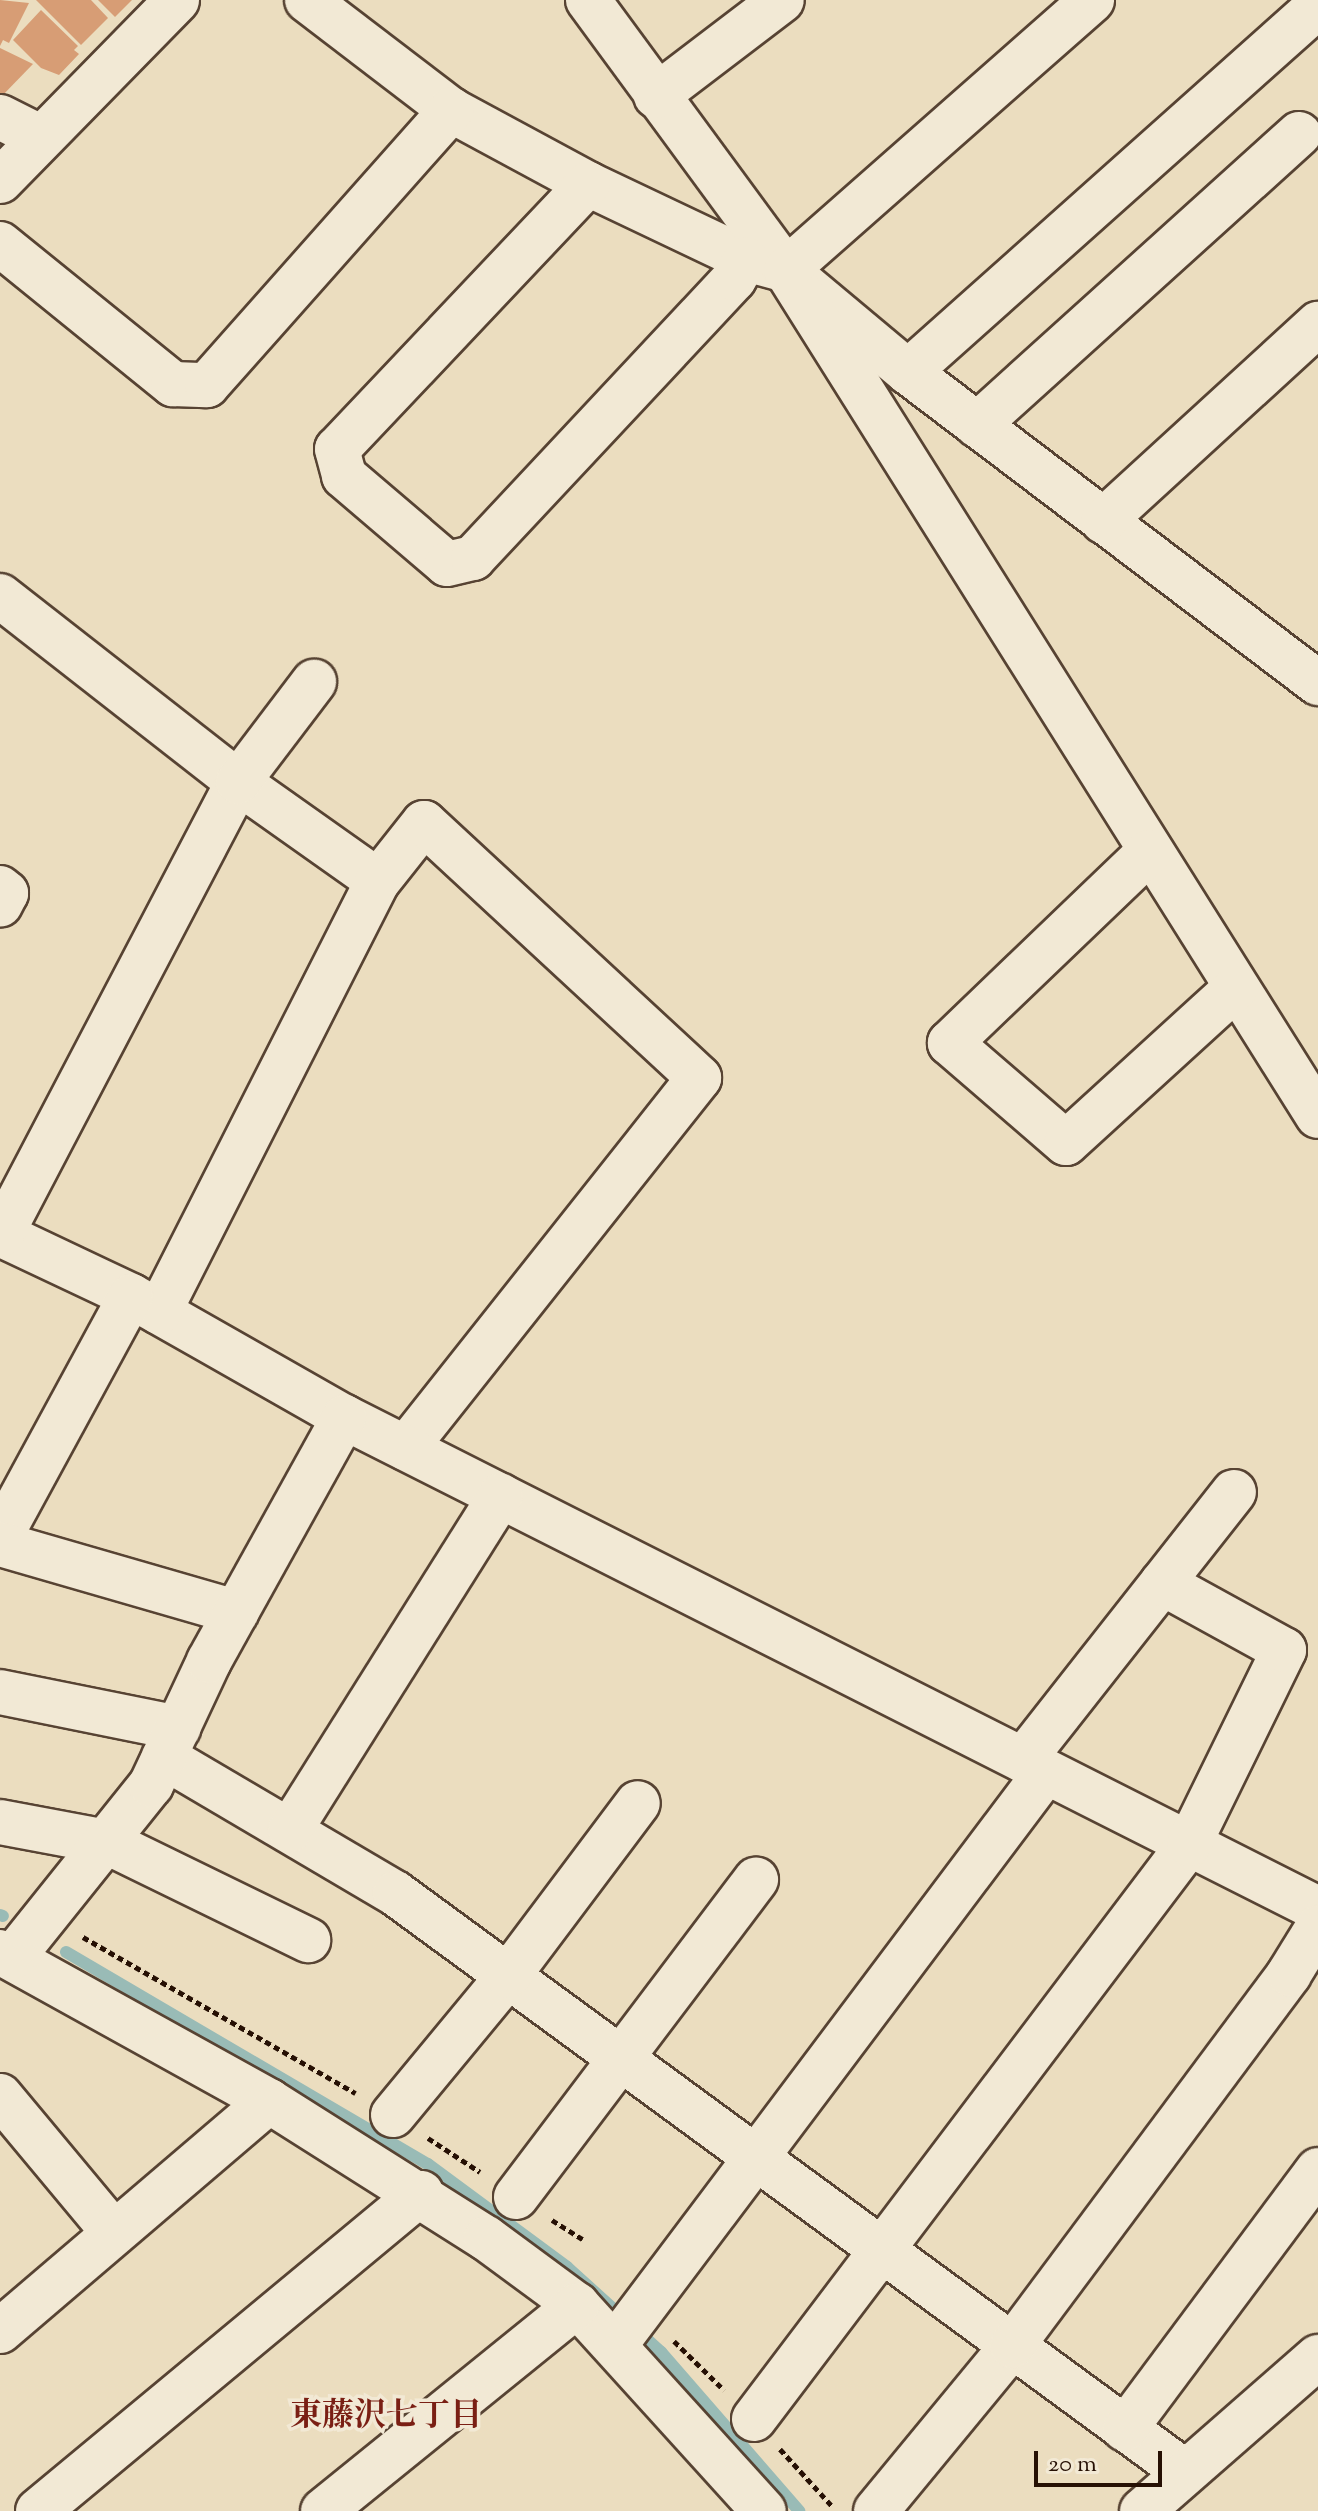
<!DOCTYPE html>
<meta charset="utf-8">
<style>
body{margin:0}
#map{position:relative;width:1318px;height:2511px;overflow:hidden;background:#ebddbf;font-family:"Sorts Mill Goudy","Noto Serif JP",serif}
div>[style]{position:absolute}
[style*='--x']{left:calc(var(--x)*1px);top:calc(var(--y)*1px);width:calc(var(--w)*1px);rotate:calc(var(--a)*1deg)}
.stream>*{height:12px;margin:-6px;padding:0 6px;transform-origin:6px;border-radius:6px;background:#99bbb6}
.building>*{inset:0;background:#d79d75}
.path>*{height:5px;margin-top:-2.5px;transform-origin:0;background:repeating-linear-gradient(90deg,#261004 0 6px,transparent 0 10px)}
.roads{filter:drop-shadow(2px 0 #574333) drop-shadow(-2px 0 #574333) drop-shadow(0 2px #574333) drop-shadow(0 -2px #574333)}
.minor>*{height:44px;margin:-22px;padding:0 22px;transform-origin:22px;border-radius:22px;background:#f2e9d5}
span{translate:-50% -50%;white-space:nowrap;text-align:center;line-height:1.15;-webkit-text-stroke:7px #f2e9d5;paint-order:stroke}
.neighbourhood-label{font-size:32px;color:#7a1f14;font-weight:700}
.scale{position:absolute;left:1034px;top:2451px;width:128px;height:36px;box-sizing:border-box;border:4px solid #261004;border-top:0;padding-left:10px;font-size:24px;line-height:28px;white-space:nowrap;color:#261004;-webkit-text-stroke:6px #f2e9d5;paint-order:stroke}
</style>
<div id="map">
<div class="stream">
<i style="--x:0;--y:1915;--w:3;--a:18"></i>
<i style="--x:66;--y:1952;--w:420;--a:30.4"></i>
<i style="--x:428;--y:2164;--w:173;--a:36.5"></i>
<i style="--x:567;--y:2267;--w:127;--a:42.1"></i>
<i style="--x:661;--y:2352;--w:211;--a:49"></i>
</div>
<div class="building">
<i style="clip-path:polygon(0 0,29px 3px,9px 43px,3px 40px,0 46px)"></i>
<i style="clip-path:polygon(36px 0,91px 0,108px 18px,81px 45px)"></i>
<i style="clip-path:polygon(98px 0,132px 0,115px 17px)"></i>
<i style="clip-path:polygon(41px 10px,78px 46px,74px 50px,79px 54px,59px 75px,41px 68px,13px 40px)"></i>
<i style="clip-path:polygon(0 48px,33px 64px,0 98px)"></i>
</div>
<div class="path">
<i style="--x:83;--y:1937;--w:314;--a:29.8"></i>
<i style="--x:428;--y:2138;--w:62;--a:33.2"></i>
<i style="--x:552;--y:2220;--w:36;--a:32"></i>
<i style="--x:674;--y:2341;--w:70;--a:44.4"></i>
<i style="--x:780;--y:2449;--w:79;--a:47.6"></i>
</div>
<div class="roads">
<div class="minor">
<i style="--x:307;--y:0;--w:181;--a:37.4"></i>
<i style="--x:451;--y:110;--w:156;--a:28.4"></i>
<i style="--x:588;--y:184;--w:175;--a:25.4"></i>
<i style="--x:746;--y:259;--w:41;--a:15.4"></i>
<i style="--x:786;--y:270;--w:159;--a:39.9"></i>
<i style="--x:908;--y:372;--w:515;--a:37.18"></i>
<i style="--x:588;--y:0;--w:335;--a:53.7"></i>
<i style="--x:786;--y:270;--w:999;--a:57.84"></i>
<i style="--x:656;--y:96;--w:158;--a:-37.3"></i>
<i style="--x:0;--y:117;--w:45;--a:26.6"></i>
<i style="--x:0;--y:181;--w:253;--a:-45.6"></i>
<i style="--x:588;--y:184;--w:365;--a:133.4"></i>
<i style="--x:337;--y:449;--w:28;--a:75"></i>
<i style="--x:344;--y:476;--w:135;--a:40.5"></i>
<i style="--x:447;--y:564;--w:27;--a:-13"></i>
<i style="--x:473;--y:558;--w:382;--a:-46.9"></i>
<i style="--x:734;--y:279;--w:23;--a:-59"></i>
<i style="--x:0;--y:244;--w:223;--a:39"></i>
<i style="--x:173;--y:384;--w:34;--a:2"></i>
<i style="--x:207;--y:385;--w:368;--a:-48.4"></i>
<i style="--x:786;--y:270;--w:408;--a:-41.4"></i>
<i style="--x:908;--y:372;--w:550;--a:-41.75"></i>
<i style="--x:977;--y:425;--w:434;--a:-42.1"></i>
<i style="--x:1103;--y:521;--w:292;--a:-42.5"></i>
<i style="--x:0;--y:596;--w:302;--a:38"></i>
<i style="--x:238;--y:782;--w:171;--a:35.3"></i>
<i style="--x:378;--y:881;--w:74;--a:-51.6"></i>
<i style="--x:424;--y:823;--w:375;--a:42.8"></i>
<i style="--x:699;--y:1078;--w:472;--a:128.4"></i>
<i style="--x:1149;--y:852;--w:276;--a:136.2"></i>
<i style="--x:950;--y:1043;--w:153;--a:40.8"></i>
<i style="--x:1066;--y:1143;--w:230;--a:-42.4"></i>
<i style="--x:0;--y:888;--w:8;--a:40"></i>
<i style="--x:6;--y:893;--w:13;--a:117"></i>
<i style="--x:0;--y:1234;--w:145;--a:25.3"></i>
<i style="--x:131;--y:1296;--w:245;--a:29.6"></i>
<i style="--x:344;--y:1417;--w:1091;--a:26.8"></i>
<i style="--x:1;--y:1235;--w:511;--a:-62.38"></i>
<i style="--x:238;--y:782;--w:126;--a:-52.8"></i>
<i style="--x:159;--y:1312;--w:483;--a:-63.1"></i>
<i style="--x:0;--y:1537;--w:274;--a:-61.5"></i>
<i style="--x:0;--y:1544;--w:246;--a:16.1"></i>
<i style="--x:0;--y:1692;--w:182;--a:11.4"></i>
<i style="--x:164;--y:1757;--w:268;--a:30.5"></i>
<i style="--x:395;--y:1893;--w:979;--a:36.24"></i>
<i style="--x:1023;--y:1760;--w:341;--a:-51.8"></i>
<i style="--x:0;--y:1822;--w:109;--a:10.6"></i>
<i style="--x:107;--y:1842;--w:224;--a:26"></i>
<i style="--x:290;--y:1830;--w:395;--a:-57.8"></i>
<i style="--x:0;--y:1952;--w:308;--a:29"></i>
<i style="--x:269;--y:2101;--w:257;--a:32.3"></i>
<i style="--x:486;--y:2238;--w:113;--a:36.4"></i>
<i style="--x:577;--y:2305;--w:278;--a:47.8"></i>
<i style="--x:13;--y:1957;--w:221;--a:-51.3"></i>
<i style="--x:151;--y:1785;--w:137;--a:-64.9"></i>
<i style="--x:209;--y:1661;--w:279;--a:-61"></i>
<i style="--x:0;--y:2096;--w:178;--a:50.2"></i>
<i style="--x:393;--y:2115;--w:180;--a:-50.4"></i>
<i style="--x:508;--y:1976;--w:216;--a:-53.1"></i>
<i style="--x:516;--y:2197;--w:398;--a:-52.9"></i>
<i style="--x:0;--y:2331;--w:354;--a:-40.5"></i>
<i style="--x:615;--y:2345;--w:717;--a:-53.05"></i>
<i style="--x:754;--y:2419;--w:721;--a:-52.89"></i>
<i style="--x:1189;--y:1844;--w:216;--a:-63.9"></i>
<i style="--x:1284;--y:1650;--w:139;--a:-151.2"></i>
<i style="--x:1125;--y:2429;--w:323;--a:-53.3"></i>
<i style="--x:38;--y:2511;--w:498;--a:-39.7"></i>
<i style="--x:323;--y:2511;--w:327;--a:-39"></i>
<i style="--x:876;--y:2511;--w:214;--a:-50.5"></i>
<i style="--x:1012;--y:2346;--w:464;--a:-53.3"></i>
<i style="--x:1289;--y:1974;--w:55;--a:-58.3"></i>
<i style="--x:1142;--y:2511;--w:234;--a:-41.2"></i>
</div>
</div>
<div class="neighbourhood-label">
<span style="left:386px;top:2417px">東藤沢七丁目</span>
</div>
<div class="scale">20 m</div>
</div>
